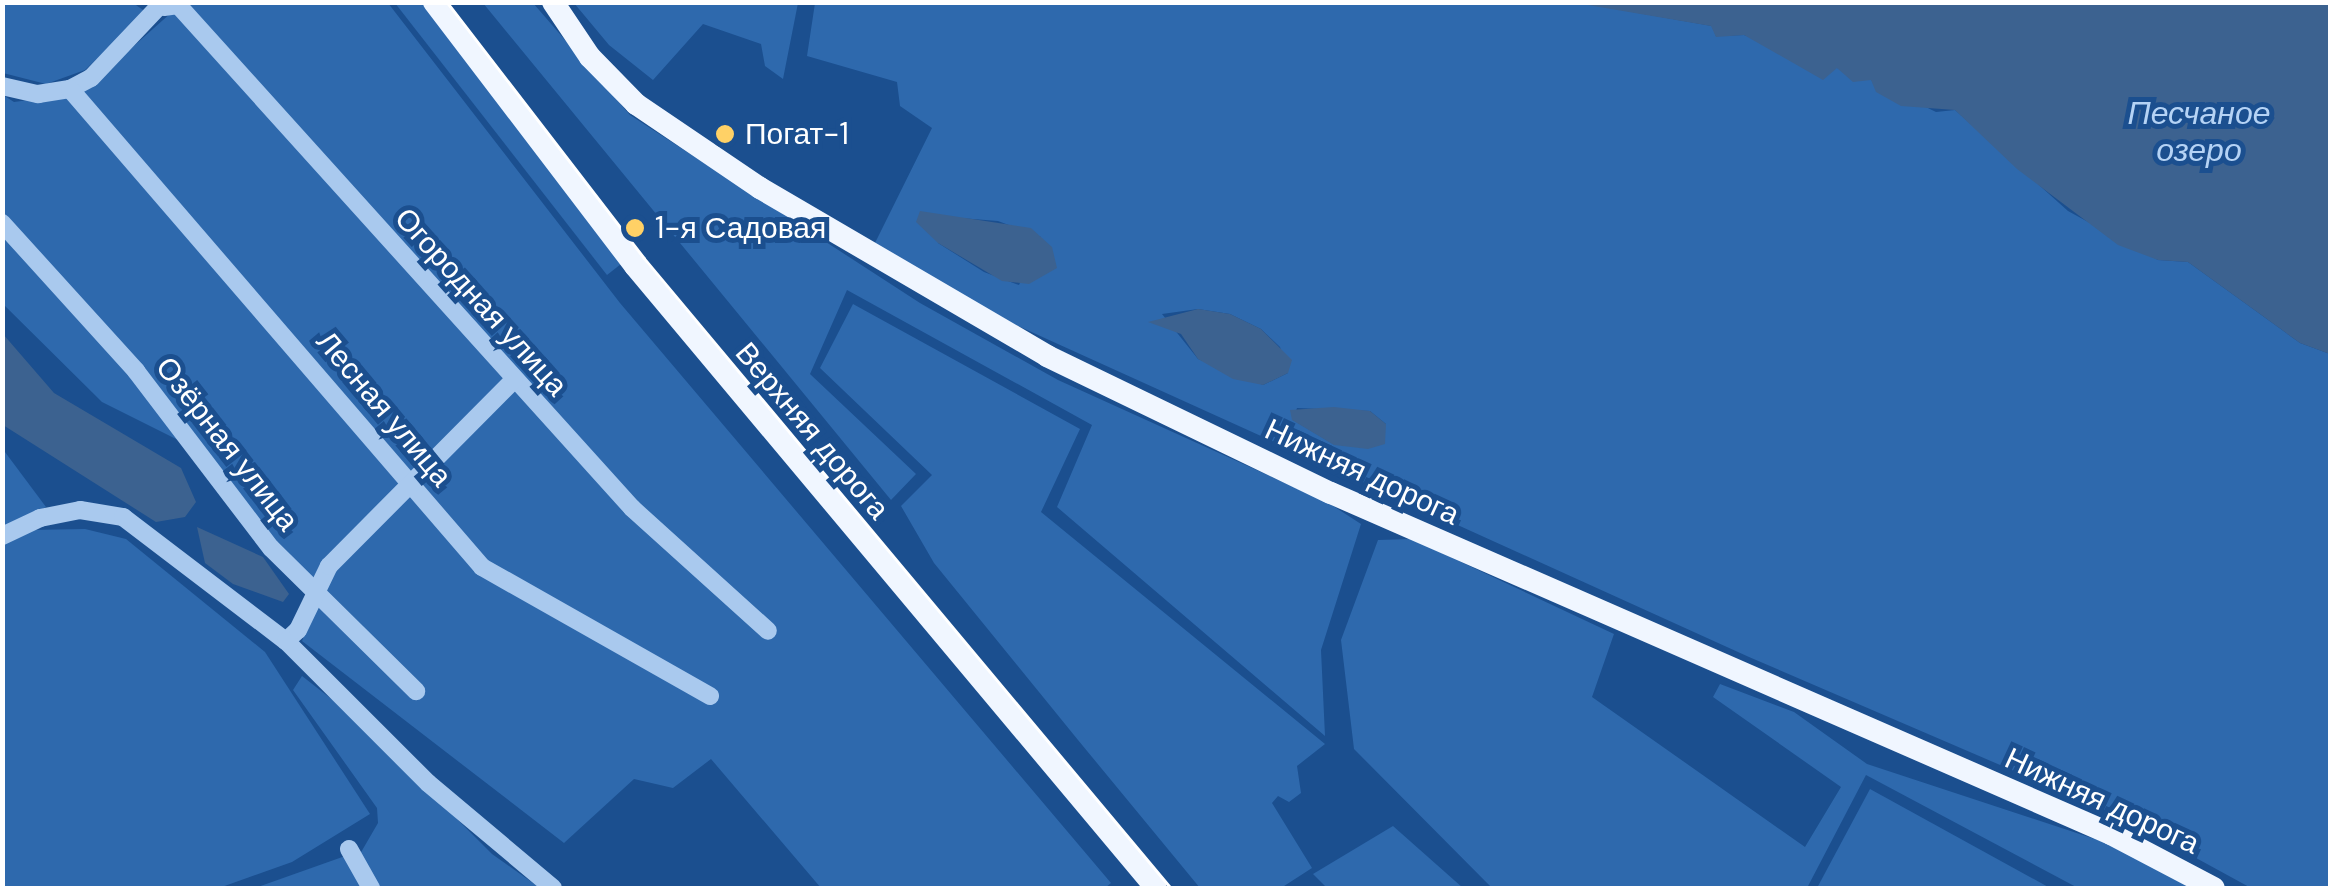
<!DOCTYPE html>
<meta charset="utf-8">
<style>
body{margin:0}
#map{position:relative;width:2333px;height:891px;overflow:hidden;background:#1b4f8f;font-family:"DM Sans",sans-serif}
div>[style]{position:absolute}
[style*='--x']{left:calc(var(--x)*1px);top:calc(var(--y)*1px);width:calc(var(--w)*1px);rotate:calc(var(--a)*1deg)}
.green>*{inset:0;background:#2e69ad}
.water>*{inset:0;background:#3c6290}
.minor>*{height:18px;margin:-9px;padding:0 9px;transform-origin:9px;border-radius:9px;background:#a9c9ee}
.major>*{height:22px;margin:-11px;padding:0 11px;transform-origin:11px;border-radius:11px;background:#f0f6ff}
.tram>*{height:2.5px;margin:-1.25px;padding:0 1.25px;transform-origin:1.25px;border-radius:1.25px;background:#fff}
.dots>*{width:28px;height:28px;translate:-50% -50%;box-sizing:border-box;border:5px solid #1b4f8f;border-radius:50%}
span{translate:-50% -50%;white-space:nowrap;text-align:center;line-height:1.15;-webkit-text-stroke:10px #1b4f8f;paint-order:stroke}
.poi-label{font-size:30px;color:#fff}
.left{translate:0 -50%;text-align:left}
.street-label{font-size:30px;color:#fff}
.water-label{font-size:32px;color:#b5d3f5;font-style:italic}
.frame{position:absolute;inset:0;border:5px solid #fff;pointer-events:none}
</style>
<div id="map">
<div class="green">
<i style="clip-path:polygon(evenodd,1576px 2px,1712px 26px,1716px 36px,1744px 35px,1871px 80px,1936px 112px,1955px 110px,2068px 211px,2158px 260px,2188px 262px,2300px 343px,2330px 354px,2330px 888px,2251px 888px,2121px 817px,1749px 657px,1014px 324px,874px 245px,932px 128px,900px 106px,897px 82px,807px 56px,815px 3px,1576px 2px,935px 216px,998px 221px,1041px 237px,1019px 285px,984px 272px,938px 243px,935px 216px,1576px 2px,1198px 309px,1230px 314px,1261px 329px,1280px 347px,1288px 373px,1263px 385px,1198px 359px,1162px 314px,1198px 309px,1576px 2px,1297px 408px,1370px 411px,1386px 424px,1335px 445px,1293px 420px,1297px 408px)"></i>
<i style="clip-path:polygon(2px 3px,133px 3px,146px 12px,85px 70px,46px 84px,3px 73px)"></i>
<i style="clip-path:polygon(141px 3px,388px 3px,620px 303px,1111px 883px,1105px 888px,821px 888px,711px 759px,673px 788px,634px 779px,564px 843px,302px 641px,320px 596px,206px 454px,102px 402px,3px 304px,3px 95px,14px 102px,81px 93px,172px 12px)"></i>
<i style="clip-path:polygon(395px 3px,423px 3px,621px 264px,607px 275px)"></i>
<i style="clip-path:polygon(483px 3px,533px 3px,630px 115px,920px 303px,1058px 380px,1327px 502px,1361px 524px,1321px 650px,1325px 736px,1057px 507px,1092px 425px,847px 290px,810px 374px,916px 474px,891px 500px)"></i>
<i style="clip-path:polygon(574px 3px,798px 3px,783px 79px,765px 66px,761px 44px,703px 24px,653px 80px,609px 45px)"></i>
<i style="clip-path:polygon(853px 304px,1080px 429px,1041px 512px,1325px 744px,1297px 766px,1301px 793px,1289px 802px,1278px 796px,1272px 803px,1312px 868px,1281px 888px,1200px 888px,1078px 740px,934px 563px,901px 506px,932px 475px,820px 368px)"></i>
<i style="clip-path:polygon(2px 448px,46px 507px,2px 531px)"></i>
<i style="clip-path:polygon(85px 529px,126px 539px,265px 652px,370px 814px,292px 862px,219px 888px,3px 888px,3px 544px,31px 530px)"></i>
<i style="clip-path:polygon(1412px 539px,1614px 634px,1592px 697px,1805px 847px,1841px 787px,1713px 697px,1720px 684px,1794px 712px,1867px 764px,2107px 843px,2195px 888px,2078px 888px,1866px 775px,1807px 888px,1492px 888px,1354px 749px,1341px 640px,1378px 540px)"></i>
<i style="clip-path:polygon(302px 676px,357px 719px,492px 854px,540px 888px,380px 888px,360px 854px,378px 823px,377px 808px,293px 690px)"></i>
<i style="clip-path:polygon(1870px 789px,2050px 888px,1817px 888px)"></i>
<i style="clip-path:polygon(1393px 826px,1463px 888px,1327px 888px,1313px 874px)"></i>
<i style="clip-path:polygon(348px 855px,367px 888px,255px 888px)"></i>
</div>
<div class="water">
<i style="clip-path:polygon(1576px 3px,2330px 3px,2330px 354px,2300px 343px,2188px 262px,2158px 260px,2118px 245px,2017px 169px,1955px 110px,1901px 106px,1876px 92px,1871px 80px,1853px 82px,1837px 68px,1823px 80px,1744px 35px,1716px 37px,1711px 26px)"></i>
<i style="clip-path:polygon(920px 211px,1031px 228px,1052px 247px,1057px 268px,1029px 284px,1002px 281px,938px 243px,916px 222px)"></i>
<i style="clip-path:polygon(1198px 309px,1230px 314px,1261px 329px,1292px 360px,1288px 373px,1263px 385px,1233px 379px,1198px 359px,1181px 334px,1148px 322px)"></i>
<i style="clip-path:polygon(3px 334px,54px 393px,181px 468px,196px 502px,185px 517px,156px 522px,3px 425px)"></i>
<i style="clip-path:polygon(1334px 407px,1370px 411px,1386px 424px,1385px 444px,1368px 449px,1334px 445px,1292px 420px,1290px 410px)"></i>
<i style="clip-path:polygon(197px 527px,263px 557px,289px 594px,283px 602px,233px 584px,205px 563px)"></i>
</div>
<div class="minor">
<i style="--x:164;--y:7;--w:14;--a:-8"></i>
<i style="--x:178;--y:5;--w:678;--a:47.93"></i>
<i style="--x:632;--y:508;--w:183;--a:42.1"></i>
<i style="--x:2;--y:86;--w:37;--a:13"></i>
<i style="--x:38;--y:94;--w:32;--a:-9"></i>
<i style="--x:70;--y:89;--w:24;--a:-28"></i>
<i style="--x:91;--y:78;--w:105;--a:-46.5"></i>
<i style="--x:70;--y:89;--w:631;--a:49.24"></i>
<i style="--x:482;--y:567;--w:262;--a:29.5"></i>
<i style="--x:2;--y:223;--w:200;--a:47.8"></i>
<i style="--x:136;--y:371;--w:223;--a:52.7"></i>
<i style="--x:271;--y:548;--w:204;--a:44.6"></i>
<i style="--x:2;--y:536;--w:42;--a:-25.3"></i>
<i style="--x:40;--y:518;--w:41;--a:-11.3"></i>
<i style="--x:80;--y:510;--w:44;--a:9.2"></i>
<i style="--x:123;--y:517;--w:205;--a:37.3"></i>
<i style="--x:286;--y:641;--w:201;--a:45"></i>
<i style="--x:428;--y:783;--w:163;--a:40"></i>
<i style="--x:286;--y:641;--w:16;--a:-43"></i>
<i style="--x:298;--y:630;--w:71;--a:-64.2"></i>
<i style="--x:329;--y:566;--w:262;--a:-45.2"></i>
<i style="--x:349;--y:849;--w:45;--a:60.6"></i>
</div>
<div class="major">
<i style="--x:434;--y:2;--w:332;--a:52.7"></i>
<i style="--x:635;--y:266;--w:811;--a:50.05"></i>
<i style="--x:553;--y:2;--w:66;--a:56.1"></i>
<i style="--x:590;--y:57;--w:66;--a:45.6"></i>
<i style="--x:636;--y:104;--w:150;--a:34.1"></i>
<i style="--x:760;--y:188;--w:333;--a:30.3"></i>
<i style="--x:1047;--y:356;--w:315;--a:25.8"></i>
<i style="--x:1331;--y:493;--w:851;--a:23.61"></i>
<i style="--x:2111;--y:834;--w:116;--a:27.7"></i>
</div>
<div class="tram">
<i style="--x:447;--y:2;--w:323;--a:52.4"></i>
<i style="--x:644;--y:258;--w:821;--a:50.09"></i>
</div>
<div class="dots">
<i style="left:725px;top:134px;background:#ffd166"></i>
<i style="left:635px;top:228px;background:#ffd166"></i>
</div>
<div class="poi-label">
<span class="left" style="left:745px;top:134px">Погат-1</span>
<span class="left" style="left:655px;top:228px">1-я Садовая</span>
</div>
<div class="street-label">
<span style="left:481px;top:302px;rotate:48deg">Огородная улица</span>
<span style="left:384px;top:409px;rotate:50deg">Лесная улица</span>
<span style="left:812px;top:431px;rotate:50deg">Верхняя дорога</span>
<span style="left:227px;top:444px;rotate:52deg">Озёрная улица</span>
<span style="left:1362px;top:472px;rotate:25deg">Нижняя дорога</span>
<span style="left:2102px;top:801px;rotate:25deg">Нижняя дорога</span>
</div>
<div class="water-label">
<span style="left:2199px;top:132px">Песчаное<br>озеро</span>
</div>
<div class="frame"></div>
</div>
